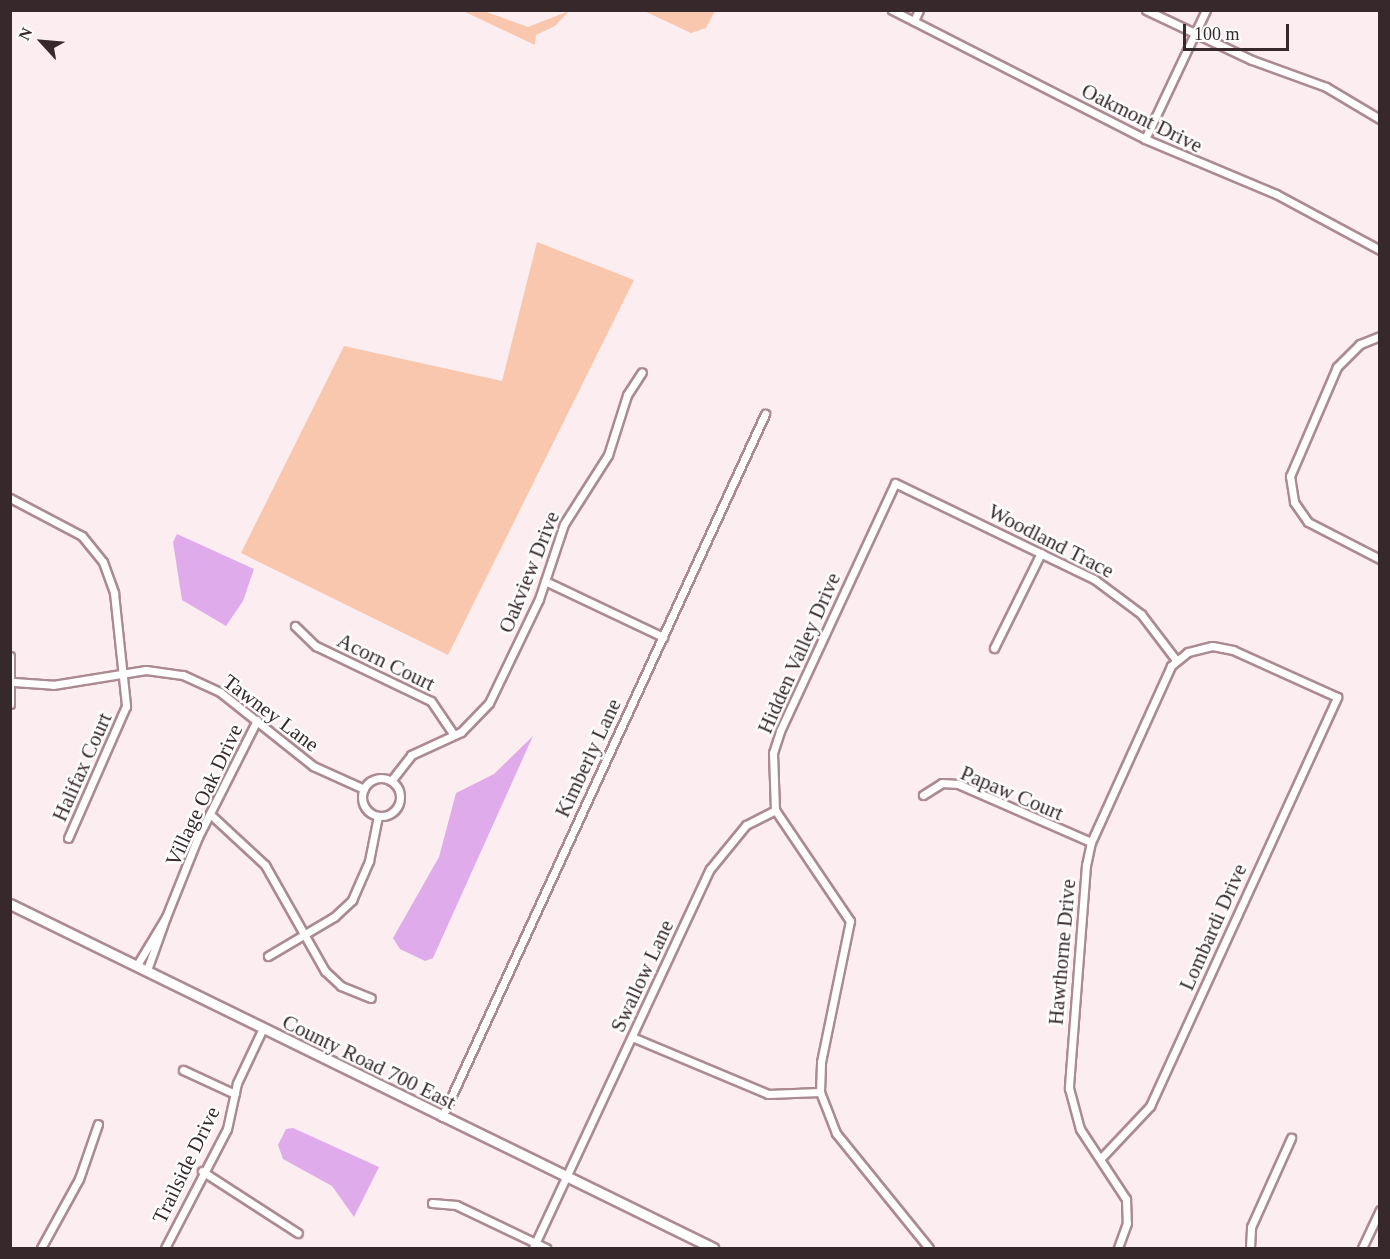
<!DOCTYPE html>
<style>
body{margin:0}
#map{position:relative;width:1390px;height:1259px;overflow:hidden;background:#fcedf0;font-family:Georgia,serif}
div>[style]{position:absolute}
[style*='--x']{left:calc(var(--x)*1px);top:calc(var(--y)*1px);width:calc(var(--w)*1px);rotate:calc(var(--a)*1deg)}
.green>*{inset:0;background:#f9c7ae}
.water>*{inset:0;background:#dfabeb}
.roads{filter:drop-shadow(2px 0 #ac8a91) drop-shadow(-2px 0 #ac8a91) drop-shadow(0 2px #ac8a91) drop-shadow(0 -2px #ac8a91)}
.street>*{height:7px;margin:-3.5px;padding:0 3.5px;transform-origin:3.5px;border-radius:3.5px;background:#fff}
.street>.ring{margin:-3.5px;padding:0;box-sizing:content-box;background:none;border:7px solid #fff;border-radius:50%}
.secondary>*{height:9px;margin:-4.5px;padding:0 4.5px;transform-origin:4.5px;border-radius:4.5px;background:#fff}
span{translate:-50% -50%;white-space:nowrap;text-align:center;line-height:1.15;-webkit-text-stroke:5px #fefefe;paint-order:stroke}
.street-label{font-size:21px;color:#36282b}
.frame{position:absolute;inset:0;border:12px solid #36282b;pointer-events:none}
.north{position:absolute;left:12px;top:12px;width:60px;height:60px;-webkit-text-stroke:4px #fefefe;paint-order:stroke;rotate:296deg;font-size:16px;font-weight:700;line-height:24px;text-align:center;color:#36282b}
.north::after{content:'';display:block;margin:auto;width:21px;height:27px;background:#36282b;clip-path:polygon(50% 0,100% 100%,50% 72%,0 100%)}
.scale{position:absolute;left:1183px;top:24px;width:106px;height:27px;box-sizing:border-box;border:3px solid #36282b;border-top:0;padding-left:8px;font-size:18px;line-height:21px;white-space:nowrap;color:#36282b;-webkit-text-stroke:4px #fefefe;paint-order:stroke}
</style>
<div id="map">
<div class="green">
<i style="clip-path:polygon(463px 11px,484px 11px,528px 27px,569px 11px,555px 26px,536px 35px,535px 45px)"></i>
<i style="clip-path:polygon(644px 11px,715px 11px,706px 28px,691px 33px)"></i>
<i style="clip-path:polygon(537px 242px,634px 280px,448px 655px,241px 553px,344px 346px,502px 381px)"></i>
</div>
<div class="water">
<i style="clip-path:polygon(177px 534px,254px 569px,243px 601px,226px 626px,182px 600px,173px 542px)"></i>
<i style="clip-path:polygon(533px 736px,433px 958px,425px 961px,400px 949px,393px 938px,439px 857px,456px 793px,494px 774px)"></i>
<i style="clip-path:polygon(293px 1128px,379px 1167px,354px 1217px,332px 1186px,283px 1159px,278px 1145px,286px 1129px)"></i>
</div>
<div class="roads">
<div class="street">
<i style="--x:892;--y:10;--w:284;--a:27"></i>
<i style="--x:1145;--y:139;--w:142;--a:22.8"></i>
<i style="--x:1276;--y:194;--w:118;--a:28.3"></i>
<i style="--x:1146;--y:10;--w:117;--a:25.3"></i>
<i style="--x:1252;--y:60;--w:79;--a:20"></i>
<i style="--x:1326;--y:87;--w:63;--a:30.7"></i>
<i style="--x:914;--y:21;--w:12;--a:-66"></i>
<i style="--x:1145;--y:139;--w:143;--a:-64.7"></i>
<i style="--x:1380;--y:336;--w:22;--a:158"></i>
<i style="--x:1360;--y:344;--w:33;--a:135"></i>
<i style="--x:1337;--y:367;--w:119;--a:113.3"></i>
<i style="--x:1290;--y:476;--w:26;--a:81"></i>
<i style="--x:1294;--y:502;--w:24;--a:55"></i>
<i style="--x:1308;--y:522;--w:81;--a:27.2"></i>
<i style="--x:10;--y:498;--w:81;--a:27.8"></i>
<i style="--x:82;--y:536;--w:33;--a:51"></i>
<i style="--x:103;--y:562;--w:33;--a:70"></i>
<i style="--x:114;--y:593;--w:114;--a:83.9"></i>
<i style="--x:126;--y:706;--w:144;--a:113.7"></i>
<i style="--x:545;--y:581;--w:131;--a:25.4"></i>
<i style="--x:295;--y:626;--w:29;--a:44"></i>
<i style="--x:316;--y:646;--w:127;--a:25.6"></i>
<i style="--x:431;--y:701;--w:41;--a:55.9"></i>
<i style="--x:994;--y:648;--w:106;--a:-63.7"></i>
<i style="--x:10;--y:656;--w:48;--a:90"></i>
<i style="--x:14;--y:682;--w:39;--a:4"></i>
<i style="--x:53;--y:685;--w:94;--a:-9.2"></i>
<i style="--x:146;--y:670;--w:37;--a:8"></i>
<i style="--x:183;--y:675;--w:41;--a:24.7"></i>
<i style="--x:220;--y:692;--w:119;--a:38.5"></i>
<i style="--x:313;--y:766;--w:56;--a:24.3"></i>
<i class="ring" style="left:362px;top:778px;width:31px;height:31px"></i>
<i style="--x:391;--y:781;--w:33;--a:-52"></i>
<i style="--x:411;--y:755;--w:55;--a:-24.7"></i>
<i style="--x:461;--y:732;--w:40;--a:-46"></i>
<i style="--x:489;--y:703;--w:115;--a:-64.3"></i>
<i style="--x:539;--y:599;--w:79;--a:-71.6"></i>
<i style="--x:564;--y:524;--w:82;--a:-57.5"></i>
<i style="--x:608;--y:455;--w:63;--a:-72.4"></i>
<i style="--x:627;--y:395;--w:27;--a:-57"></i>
<i style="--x:923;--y:795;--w:22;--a:-32"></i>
<i style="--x:942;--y:783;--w:16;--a:4"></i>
<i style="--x:958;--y:784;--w:145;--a:23.6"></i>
<i style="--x:210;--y:814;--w:75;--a:42.8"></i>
<i style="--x:265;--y:865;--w:122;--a:60.5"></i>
<i style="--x:325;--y:971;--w:22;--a:43"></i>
<i style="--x:341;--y:986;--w:32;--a:22"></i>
<i style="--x:268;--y:956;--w:77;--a:-30.6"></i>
<i style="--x:334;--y:917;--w:25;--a:-43"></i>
<i style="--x:352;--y:900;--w:43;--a:-66.4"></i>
<i style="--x:369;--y:861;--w:46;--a:-78.7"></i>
<i style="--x:137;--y:965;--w:56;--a:-58.9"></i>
<i style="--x:166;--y:917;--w:86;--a:-68.2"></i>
<i style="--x:198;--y:837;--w:131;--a:-63.2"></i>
<i style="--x:147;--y:970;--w:56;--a:-70.3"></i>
<i style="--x:632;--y:1037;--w:147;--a:22.7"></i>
<i style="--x:768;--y:1094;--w:52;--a:-2.2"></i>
<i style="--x:183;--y:1070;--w:57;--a:24.8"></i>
<i style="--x:442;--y:1117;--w:774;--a:-65.32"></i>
<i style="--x:1101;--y:1158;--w:71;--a:-46.7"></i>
<i style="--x:1150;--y:1106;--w:450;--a:-65.4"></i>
<i style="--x:1337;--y:697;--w:114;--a:-155.7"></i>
<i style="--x:1233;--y:650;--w:21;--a:-169"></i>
<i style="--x:1212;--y:646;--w:25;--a:166"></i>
<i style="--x:1188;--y:652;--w:22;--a:141"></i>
<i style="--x:1171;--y:666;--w:193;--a:114.4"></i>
<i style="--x:1091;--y:842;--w:24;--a:102"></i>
<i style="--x:1086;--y:865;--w:224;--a:94.4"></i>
<i style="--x:1069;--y:1088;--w:42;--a:75"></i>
<i style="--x:1080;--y:1129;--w:84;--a:56.7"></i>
<i style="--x:1126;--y:1199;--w:24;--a:88"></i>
<i style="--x:1127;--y:1223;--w:27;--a:110"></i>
<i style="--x:202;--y:1171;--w:114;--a:32.9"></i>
<i style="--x:432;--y:1203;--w:24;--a:5"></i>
<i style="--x:456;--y:1205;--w:100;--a:25.5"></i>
<i style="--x:41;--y:1248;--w:79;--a:-61.2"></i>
<i style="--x:79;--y:1179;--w:58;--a:-70.9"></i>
<i style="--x:165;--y:1248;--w:134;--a:-62.5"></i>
<i style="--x:227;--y:1129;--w:47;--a:-77.7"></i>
<i style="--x:237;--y:1083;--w:59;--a:-64.7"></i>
<i style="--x:533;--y:1248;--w:418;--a:-65"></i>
<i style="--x:710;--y:869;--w:57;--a:-50.7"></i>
<i style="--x:746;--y:825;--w:33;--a:-27"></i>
<i style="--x:929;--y:1248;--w:148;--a:-129"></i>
<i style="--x:836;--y:1133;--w:44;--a:-111.3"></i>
<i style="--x:820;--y:1092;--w:30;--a:-88"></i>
<i style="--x:821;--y:1062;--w:144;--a:-78.4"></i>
<i style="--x:850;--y:921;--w:134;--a:-124"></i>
<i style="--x:775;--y:810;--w:57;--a:-92"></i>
<i style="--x:773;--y:753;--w:23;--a:-72"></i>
<i style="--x:780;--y:731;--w:273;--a:-65.1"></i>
<i style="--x:895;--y:483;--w:221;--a:25.8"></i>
<i style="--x:1094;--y:579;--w:59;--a:36.7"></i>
<i style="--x:1141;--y:614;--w:58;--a:52.7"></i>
<i style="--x:1250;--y:1248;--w:21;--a:-87"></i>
<i style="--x:1251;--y:1227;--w:98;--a:-65.8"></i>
<i style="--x:1362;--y:1248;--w:42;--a:-64.7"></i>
</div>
<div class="secondary">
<i style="--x:10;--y:904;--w:783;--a:26.07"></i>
</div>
</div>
<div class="street-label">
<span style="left:1142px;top:118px;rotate:26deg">Oakmont Drive</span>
<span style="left:1051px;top:541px;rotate:27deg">Woodland Trace</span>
<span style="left:529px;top:572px;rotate:-68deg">Oakview Drive</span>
<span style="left:799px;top:653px;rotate:-66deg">Hidden Valley Drive</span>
<span style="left:386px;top:662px;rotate:26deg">Acorn Court</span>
<span style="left:271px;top:713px;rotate:37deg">Tawney Lane</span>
<span style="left:588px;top:758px;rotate:-65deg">Kimberly Lane</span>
<span style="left:82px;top:767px;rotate:-66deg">Halifax Court</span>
<span style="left:1012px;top:793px;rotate:23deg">Papaw Court</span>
<span style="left:204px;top:795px;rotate:-65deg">Village Oak Drive</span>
<span style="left:1213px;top:927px;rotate:-66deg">Lombardi Drive</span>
<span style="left:1062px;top:952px;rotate:-85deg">Hawthorne Drive</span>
<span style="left:642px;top:976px;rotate:-65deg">Swallow Lane</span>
<span style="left:369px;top:1062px;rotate:26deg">County Road 700 East</span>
<span style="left:186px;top:1165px;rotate:-64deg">Trailside Drive</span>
</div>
<div class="frame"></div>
<div class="north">N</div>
<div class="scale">100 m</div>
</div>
